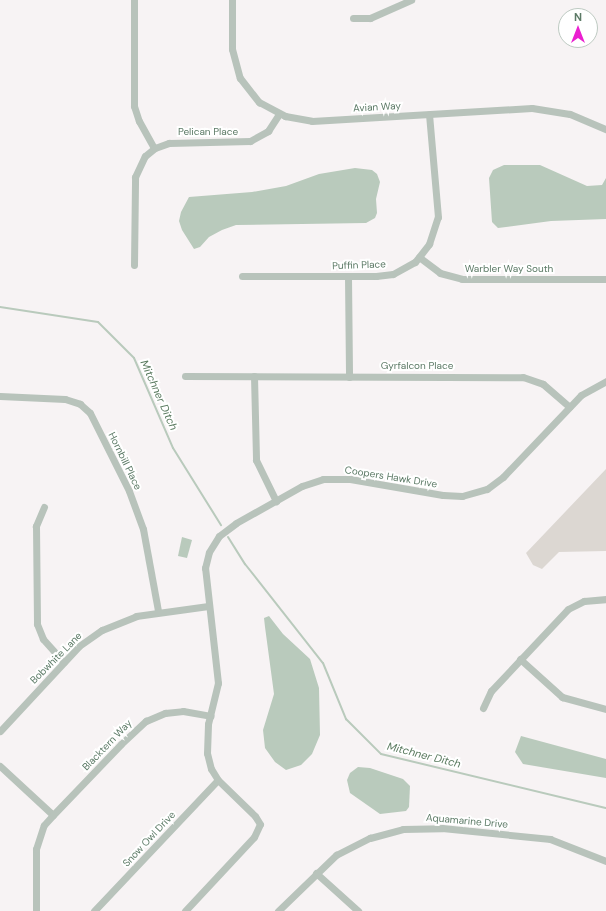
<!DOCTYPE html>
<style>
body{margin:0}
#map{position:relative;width:606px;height:911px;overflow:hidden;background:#f7f3f4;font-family:"DM Sans",sans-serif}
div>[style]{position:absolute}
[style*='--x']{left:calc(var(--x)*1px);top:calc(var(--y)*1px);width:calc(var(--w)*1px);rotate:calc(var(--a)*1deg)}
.green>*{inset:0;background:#dcd7d2}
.water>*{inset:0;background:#b9cabc}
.stream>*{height:2px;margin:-1px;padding:0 1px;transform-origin:1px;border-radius:1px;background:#b9cabc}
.street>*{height:7px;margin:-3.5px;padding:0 3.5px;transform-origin:3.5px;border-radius:3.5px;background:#b8c3bb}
span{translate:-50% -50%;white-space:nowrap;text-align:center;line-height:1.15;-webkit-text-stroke:4px #fff;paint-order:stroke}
.street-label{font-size:10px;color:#5c7a66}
.water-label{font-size:11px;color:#5b7b60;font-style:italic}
.north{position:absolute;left:558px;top:8px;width:40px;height:40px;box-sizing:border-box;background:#fff;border:1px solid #becac2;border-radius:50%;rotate:0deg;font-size:11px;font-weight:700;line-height:16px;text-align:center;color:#5c7a66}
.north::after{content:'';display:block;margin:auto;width:14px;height:18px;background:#eb1fd0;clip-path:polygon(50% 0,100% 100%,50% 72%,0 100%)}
</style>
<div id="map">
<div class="green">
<i style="clip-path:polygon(606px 469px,606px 551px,559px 552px,542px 569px,533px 565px,526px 553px)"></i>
</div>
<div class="water">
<i style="clip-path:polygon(504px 165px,540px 165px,587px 186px,602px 185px,606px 178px,606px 219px,551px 221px,498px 228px,492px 222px,489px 178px,493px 170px)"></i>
<i style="clip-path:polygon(355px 168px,372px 170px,377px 174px,380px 182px,376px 199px,377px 213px,375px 218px,366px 223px,236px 225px,222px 230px,209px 237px,200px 247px,194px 249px,182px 230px,179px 221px,181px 212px,189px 197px,252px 192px,286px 186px,319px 174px)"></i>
<i style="clip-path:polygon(182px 537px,192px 540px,187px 558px,178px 556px)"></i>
<i style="clip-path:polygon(269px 616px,283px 634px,310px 659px,319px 688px,320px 735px,312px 754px,301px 765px,286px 770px,275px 762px,265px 748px,263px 730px,274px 694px,265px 627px,264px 618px)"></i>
<i style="clip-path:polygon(521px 736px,606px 759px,606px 778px,523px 764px,515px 752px)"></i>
<i style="clip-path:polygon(358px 767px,370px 768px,403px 779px,410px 786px,409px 807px,406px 811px,380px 814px,350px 793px,347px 780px,350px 773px)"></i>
</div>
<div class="stream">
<i style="--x:0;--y:307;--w:99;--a:8.7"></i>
<i style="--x:98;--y:322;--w:51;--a:45"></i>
<i style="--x:134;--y:358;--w:98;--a:66.6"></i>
<i style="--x:173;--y:448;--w:91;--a:58.1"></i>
<i style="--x:228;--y:537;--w:32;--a:58"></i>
<i style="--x:245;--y:564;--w:126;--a:51.8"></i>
<i style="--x:323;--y:663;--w:61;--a:67.7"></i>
<i style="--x:346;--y:719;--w:49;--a:45"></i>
<i style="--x:381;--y:754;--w:231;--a:13.5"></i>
</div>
<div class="street">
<i style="--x:134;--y:0;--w:106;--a:90"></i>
<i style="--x:134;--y:106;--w:16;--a:72"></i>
<i style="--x:139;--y:121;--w:31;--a:61"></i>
<i style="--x:232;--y:0;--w:49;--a:90"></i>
<i style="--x:232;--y:49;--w:30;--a:75"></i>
<i style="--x:240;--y:78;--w:31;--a:52"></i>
<i style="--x:259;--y:102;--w:30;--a:28"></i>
<i style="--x:285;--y:116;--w:27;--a:10"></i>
<i style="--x:312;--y:121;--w:220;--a:-3.4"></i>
<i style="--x:532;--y:108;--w:38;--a:9"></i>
<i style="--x:570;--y:114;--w:39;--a:23"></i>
<i style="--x:353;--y:18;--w:17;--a:0"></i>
<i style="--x:370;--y:18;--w:45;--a:-23.7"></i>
<i style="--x:419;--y:257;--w:26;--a:37"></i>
<i style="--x:440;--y:273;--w:23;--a:15"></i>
<i style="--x:462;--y:279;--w:144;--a:0"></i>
<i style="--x:134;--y:265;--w:88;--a:-89.3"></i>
<i style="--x:135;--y:177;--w:23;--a:-65"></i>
<i style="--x:145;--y:156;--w:13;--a:-39"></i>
<i style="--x:155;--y:148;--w:15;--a:-20"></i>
<i style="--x:169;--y:143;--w:81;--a:-1.4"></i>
<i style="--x:250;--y:141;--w:21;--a:-29"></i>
<i style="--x:268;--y:131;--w:20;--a:-57"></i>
<i style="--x:242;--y:276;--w:134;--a:0"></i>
<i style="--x:376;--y:276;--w:17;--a:-7"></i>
<i style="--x:393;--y:274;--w:25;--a:-29"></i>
<i style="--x:415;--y:262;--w:23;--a:-52"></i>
<i style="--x:429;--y:244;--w:28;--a:-72"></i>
<i style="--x:438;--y:217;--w:103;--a:-95"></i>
<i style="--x:348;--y:277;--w:100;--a:89.4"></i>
<i style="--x:185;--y:376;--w:338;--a:0.2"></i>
<i style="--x:523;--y:377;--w:21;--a:19"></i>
<i style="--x:543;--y:384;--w:35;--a:41"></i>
<i style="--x:254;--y:376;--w:84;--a:88.6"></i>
<i style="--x:256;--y:460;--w:46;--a:64"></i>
<i style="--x:0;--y:396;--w:65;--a:2.6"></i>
<i style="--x:65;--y:399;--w:16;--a:18"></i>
<i style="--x:80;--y:404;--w:13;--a:42"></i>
<i style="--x:90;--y:413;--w:87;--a:63.4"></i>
<i style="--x:129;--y:491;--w:40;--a:69.8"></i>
<i style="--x:143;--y:529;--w:83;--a:79.6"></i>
<i style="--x:44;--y:507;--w:21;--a:113"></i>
<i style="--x:36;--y:526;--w:98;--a:89.4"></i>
<i style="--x:37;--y:624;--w:16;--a:68"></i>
<i style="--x:43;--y:639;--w:31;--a:48"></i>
<i style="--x:520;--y:659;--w:57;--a:42.1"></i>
<i style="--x:562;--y:697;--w:46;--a:15.3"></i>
<i style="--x:483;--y:708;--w:19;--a:-65"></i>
<i style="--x:491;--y:691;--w:112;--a:-46.8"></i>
<i style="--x:568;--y:609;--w:18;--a:-27"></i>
<i style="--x:584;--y:601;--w:22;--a:-5"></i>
<i style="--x:0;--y:731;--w:116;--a:-47.1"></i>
<i style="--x:79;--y:646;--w:28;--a:-35"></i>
<i style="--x:102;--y:630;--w:37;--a:-22"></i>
<i style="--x:136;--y:616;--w:73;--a:-7.9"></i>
<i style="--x:0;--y:766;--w:72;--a:42.8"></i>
<i style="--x:316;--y:873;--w:57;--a:42.1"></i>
<i style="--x:36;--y:911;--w:62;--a:-90"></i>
<i style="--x:36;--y:849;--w:25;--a:-72"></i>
<i style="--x:44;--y:825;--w:13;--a:-48"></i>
<i style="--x:53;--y:815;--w:98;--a:-46.2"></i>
<i style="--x:121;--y:744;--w:34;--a:-43"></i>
<i style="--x:146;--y:721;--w:21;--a:-23"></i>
<i style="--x:165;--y:713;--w:18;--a:-6"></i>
<i style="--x:183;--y:711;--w:28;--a:10"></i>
<i style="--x:94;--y:911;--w:180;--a:-46.6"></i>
<i style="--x:185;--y:911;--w:101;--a:-47"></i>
<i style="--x:254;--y:837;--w:14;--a:-65"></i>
<i style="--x:260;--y:824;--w:9;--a:-122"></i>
<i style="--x:255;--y:816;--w:52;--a:-135.8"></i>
<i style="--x:218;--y:780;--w:13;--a:-122"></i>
<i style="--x:211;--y:769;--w:16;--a:-104"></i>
<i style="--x:207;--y:753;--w:29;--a:-88"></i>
<i style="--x:208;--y:724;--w:42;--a:-76.3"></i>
<i style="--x:218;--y:683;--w:116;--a:-96.4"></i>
<i style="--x:205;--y:568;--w:16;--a:-76"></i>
<i style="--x:209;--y:552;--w:19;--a:-58"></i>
<i style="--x:219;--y:536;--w:21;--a:-37"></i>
<i style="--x:236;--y:523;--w:76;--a:-29.3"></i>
<i style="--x:302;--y:486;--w:22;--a:-18"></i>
<i style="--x:323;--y:479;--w:27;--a:0"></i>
<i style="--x:350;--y:479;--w:94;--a:9.8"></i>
<i style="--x:443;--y:495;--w:19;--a:3"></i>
<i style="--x:462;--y:496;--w:26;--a:-16"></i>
<i style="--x:487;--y:489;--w:20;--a:-37"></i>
<i style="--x:503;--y:477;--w:113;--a:-46.4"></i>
<i style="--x:581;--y:395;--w:29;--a:-29"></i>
<i style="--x:278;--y:911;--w:81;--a:-44"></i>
<i style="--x:336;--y:855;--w:38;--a:-27"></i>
<i style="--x:370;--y:838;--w:34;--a:-15"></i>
<i style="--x:403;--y:829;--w:39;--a:-1"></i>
<i style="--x:442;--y:828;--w:109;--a:5.8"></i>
<i style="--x:550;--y:839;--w:60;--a:21.4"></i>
</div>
<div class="street-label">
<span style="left:377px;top:107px;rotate:-3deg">Avian Way</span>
<span style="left:208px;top:132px">Pelican Place</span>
<span style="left:359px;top:265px;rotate:-2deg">Puffin Place</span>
<span style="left:509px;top:269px">Warbler Way South</span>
<span style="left:417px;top:366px">Gyrfalcon Place</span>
<span style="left:125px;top:461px;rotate:64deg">Hornbill Place</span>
<span style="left:391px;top:477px;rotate:9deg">Coopers Hawk Drive</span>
<span style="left:56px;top:658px;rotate:-45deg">Bobwhite Lane</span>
<span style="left:107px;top:745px;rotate:-46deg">Blacktern Way</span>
<span style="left:467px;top:821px;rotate:5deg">Aquamarine Drive</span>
<span style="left:149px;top:839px;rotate:-47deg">Snow Owl Drive</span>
</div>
<div class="water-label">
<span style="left:159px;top:395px;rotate:66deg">Mitchner Ditch</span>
<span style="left:424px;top:755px;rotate:14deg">Mitchner Ditch</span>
</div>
<div class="north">N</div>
</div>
